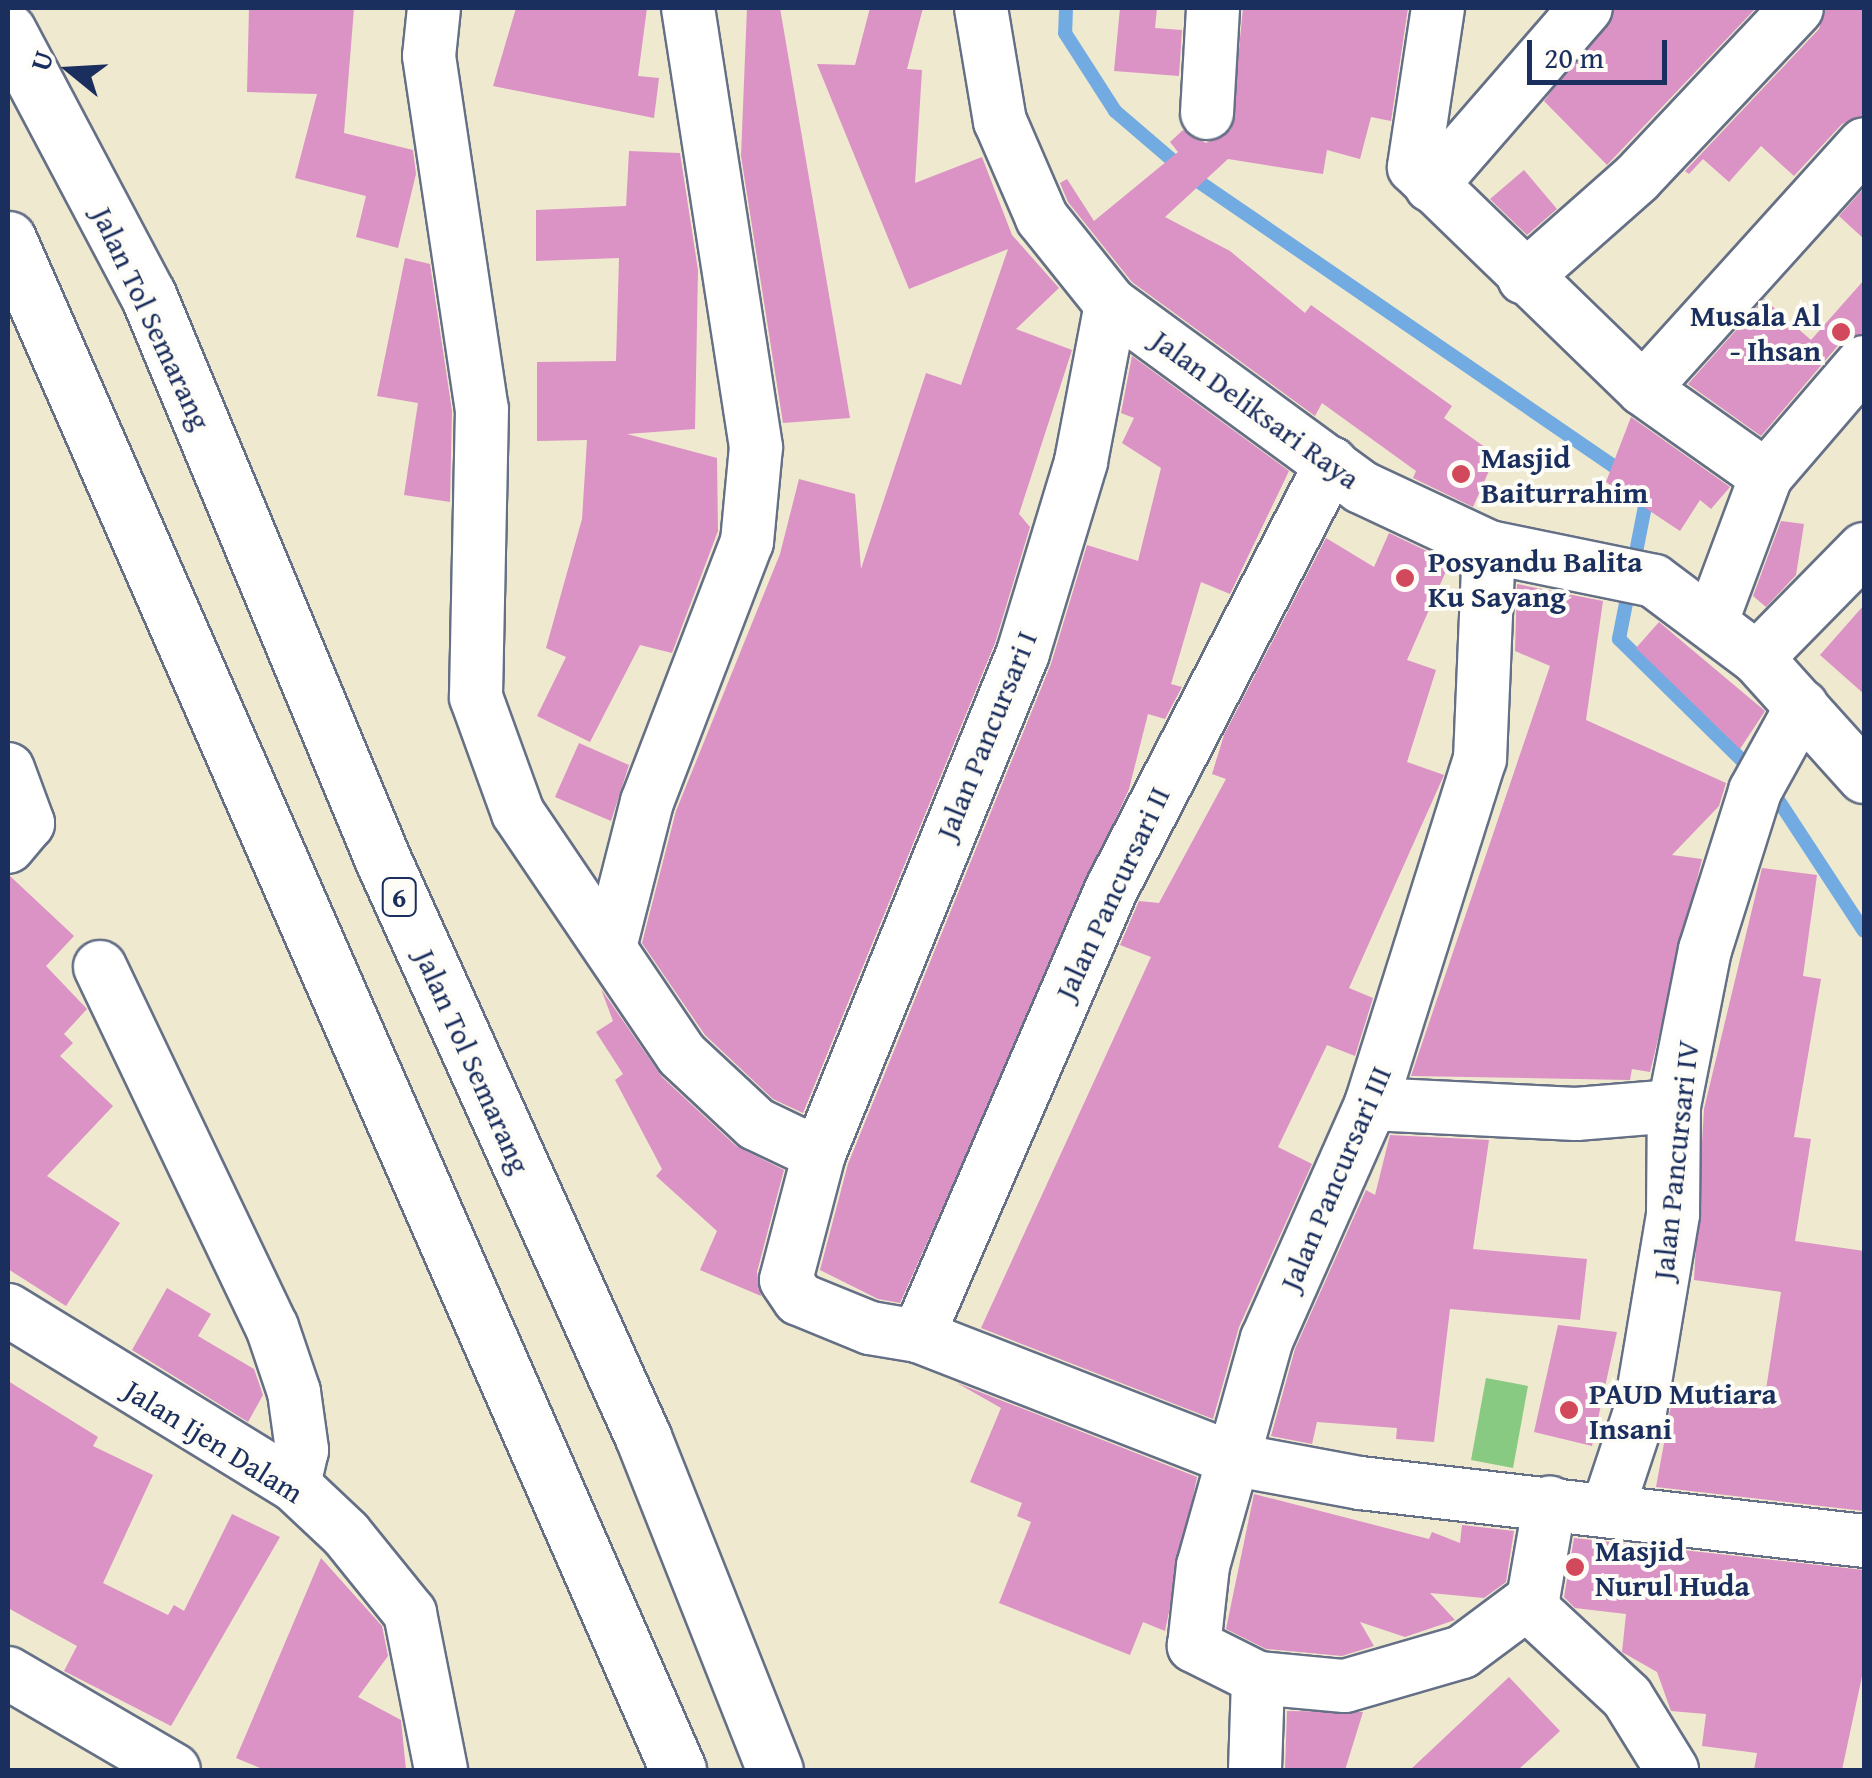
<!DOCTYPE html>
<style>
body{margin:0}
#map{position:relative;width:1872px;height:1778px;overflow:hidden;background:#efe9cf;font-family:"Gentium Book Plus",serif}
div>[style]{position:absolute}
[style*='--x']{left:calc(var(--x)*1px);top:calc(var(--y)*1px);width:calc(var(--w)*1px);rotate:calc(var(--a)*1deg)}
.green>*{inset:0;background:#88ca82}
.stream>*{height:14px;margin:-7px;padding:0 7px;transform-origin:7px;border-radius:7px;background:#72abe2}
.building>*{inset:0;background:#db92c5}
.roads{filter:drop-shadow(2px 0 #657086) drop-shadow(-2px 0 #657086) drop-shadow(0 2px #657086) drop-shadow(0 -2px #657086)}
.minor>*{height:52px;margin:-26px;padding:0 26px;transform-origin:26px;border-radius:26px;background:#fff}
.highway>*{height:55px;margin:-27.5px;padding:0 27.5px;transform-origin:27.5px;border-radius:27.5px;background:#fff}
.dots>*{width:28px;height:28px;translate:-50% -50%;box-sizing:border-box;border:5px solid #fdfcf7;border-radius:50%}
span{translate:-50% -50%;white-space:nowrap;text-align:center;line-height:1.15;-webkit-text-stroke:8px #fdfcf7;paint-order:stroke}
.shield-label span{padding:2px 8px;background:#fdfcf7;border:2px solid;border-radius:8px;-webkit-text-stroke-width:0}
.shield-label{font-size:28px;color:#1b2f5e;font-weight:700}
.poi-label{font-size:30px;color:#1b2f5e;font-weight:700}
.right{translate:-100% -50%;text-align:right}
.left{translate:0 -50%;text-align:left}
.street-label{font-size:30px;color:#1b2f5e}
.frame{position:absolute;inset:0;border:10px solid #1b2f5e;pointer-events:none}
.north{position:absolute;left:20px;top:20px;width:100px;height:100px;-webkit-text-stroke:8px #fdfcf7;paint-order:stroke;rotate:288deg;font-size:28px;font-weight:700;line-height:40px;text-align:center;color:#1b2f5e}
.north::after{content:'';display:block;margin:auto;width:35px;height:45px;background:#1b2f5e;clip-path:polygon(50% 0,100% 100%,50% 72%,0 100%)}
.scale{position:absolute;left:1527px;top:40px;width:140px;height:45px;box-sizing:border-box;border:5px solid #1b2f5e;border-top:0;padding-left:12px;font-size:30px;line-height:35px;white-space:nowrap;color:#1b2f5e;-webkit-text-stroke:8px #fdfcf7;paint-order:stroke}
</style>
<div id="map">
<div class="green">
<i style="clip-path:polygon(1486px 1378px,1528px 1386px,1513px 1468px,1471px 1460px)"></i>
</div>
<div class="stream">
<i style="--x:1066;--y:8;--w:25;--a:92"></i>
<i style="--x:1065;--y:33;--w:93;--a:57.3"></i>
<i style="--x:1115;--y:111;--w:101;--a:40.6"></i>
<i style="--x:1192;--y:177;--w:529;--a:34.44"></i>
<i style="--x:1648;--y:491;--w:151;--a:101.1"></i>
<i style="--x:1619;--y:639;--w:188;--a:44.6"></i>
<i style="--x:1769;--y:786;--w:173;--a:56.8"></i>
</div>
<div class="building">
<i style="clip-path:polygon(249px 8px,354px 8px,344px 133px,413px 150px,416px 174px,398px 248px,356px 237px,366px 196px,295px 178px,317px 94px,247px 92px)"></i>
<i style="clip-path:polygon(516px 8px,647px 8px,638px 76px,659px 78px,654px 118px,493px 86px)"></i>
<i style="clip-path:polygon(747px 8px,780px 8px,850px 418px,783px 423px,741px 156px)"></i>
<i style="clip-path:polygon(870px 8px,923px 8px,907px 69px,922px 70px,915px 183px,982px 157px,1012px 235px,1059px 288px,1016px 329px,1072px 350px,1019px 514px,1030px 527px,995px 643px,803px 1113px,773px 1099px,705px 1035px,642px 943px,676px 811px,780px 554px,799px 479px,855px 494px,861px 569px,926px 373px,961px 385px,1008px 249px,909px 289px,817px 64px,855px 65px)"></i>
<i style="clip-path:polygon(1120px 8px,1157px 8px,1155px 28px,1182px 30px,1179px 76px,1114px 71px)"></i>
<i style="clip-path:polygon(1243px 8px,1408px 8px,1391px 121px,1371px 117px,1360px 159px,1327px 150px,1323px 174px,1228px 159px,1165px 217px,1230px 251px,1305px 313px,1311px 305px,1452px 406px,1444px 418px,1496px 455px,1473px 507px,1413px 478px,1416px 471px,1322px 403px,1315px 416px,1132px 282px,1068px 202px,1060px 183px,1067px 179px,1094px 221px,1178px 152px,1170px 142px,1183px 130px,1206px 143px,1231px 130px)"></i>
<i style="clip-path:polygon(1615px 8px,1756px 8px,1607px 165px,1544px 101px)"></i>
<i style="clip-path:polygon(1826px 8px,1864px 8px,1864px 115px,1842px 124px,1794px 176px,1761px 146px,1729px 182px,1703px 159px,1689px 174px,1685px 171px,1819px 29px)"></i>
<i style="clip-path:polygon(629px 151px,680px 153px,698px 270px,695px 429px,627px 434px,717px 458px,718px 531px,672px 653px,640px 645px,590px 742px,537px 716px,566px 657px,546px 648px,582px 519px,587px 440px,537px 441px,537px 362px,616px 361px,619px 258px,536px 261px,536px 210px,626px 206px)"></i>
<i style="clip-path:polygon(1524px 170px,1557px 209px,1527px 235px,1490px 199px)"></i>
<i style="clip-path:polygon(1864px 188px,1864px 239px,1839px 216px)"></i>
<i style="clip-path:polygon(405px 258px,430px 264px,452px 411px,450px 502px,404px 495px,418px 403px,377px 396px)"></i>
<i style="clip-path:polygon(1864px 280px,1864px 333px,1841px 342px,1761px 436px,1688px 384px,1764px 299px,1811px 340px)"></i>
<i style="clip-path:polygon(1132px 356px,1289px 471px,1230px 594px,1201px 582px,1171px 684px,1182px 687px,1165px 719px,1148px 714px,1129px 789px,900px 1303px,878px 1299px,820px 1270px,848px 1164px,1051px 664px,1087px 545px,1138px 561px,1161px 468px,1122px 443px,1134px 418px,1121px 413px)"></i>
<i style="clip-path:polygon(1631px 417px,1730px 487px,1711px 509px,1700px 500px,1680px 531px,1606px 482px)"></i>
<i style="clip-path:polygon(1781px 521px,1804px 524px,1796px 575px,1766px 607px,1753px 596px)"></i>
<i style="clip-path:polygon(1389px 533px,1450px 562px,1407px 660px,1436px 670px,1407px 762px,1444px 775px,1349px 988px,1373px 998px,1355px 1056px,1327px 1045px,1278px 1147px,1312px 1164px,1239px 1327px,1213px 1419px,981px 1328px,1151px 957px,1120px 945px,1139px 901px,1159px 903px,1226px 779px,1212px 774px,1224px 735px,1326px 538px,1374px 567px)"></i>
<i style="clip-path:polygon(1517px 584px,1603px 601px,1586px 720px,1726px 783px,1719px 806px,1672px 855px,1702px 859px,1650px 1072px,1632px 1069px,1630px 1080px,1411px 1076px,1550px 666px,1515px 651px)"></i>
<i style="clip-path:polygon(1864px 605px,1864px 694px,1820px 655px)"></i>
<i style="clip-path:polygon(1659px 622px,1765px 711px,1740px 749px,1636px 648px)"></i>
<i style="clip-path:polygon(579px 743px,629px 765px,611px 821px,555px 797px)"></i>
<i style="clip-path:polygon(1762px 868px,1817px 875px,1803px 976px,1821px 979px,1794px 1137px,1811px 1139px,1795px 1241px,1864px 1251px,1864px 1511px,1656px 1487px,1673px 1394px,1763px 1409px,1781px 1292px,1694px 1280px,1704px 1109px)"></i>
<i style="clip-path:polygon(10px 876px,74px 936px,46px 966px,87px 1009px,64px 1034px,73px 1043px,60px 1056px,113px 1106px,47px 1176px,120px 1223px,66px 1306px,8px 1269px)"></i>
<i style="clip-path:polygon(601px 989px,662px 1077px,736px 1146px,784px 1170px,757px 1272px,761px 1296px,700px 1270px,717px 1231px,656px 1176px,662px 1169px,615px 1080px,623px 1074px,596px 1032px,613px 1021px)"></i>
<i style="clip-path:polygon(1390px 1135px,1489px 1140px,1473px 1249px,1587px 1259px,1580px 1320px,1450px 1309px,1434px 1442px,1396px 1439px,1397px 1428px,1317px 1422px,1312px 1444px,1271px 1436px,1295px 1349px,1366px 1190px,1375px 1195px)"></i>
<i style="clip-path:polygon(167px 1288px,211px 1314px,198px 1336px,254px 1369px,263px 1395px,248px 1422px,132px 1350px)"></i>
<i style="clip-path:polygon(1558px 1325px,1617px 1332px,1592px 1446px,1534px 1432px)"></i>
<i style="clip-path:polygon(8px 1381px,98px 1437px,93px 1446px,153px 1475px,103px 1583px,168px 1615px,174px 1605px,184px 1611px,232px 1514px,280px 1537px,171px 1726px,64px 1671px,77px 1646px,8px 1608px)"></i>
<i style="clip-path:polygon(957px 1383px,1197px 1477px,1165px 1631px,1143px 1622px,1130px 1655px,999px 1603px,1031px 1522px,1017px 1516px,1022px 1503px,970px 1482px,1001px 1408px)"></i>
<i style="clip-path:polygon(1254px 1494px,1429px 1539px,1432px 1532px,1460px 1543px,1462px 1525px,1514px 1531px,1506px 1582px,1484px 1598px,1430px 1593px,1455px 1620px,1405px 1637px,1360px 1622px,1374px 1646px,1342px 1656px,1266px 1649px,1226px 1629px)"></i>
<i style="clip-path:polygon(1574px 1538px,1864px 1570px,1864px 1667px,1842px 1770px,1754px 1770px,1757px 1753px,1702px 1746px,1706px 1714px,1671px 1711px,1657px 1672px,1622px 1652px,1626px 1614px,1575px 1608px,1564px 1597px)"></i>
<i style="clip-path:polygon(321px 1558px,382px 1626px,388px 1656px,358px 1697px,401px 1720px,406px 1770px,265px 1770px,236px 1758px)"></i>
<i style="clip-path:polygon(1509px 1677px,1560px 1731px,1518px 1770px,1410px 1770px)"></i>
<i style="clip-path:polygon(1287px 1711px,1363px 1712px,1345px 1770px,1285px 1770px)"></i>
</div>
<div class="roads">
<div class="minor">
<i style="--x:434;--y:8;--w:48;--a:95.9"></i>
<i style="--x:429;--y:56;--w:357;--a:81.5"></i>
<i style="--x:482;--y:409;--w:288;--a:91.2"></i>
<i style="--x:476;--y:697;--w:123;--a:70.1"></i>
<i style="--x:518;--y:813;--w:292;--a:55.9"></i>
<i style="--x:682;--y:1055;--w:101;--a:43"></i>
<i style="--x:756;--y:1124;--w:70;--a:25.5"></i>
<i style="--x:981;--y:8;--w:115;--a:80.5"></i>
<i style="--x:1000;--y:121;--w:106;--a:66.6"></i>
<i style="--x:1042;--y:218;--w:110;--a:51.3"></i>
<i style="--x:1111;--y:304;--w:310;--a:36.2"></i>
<i style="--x:1361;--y:487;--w:141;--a:25.1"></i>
<i style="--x:1489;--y:547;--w:168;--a:11.6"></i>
<i style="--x:1654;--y:581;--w:129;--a:36.8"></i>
<i style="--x:1757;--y:658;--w:160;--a:48"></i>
<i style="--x:1438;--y:8;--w:161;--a:98.6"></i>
<i style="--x:1414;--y:167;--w:319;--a:44.1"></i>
<i style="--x:1643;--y:389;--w:151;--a:35.3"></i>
<i style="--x:1207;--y:113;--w:105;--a:-86.7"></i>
<i style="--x:1431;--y:186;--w:236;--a:-49"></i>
<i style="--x:1524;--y:278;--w:151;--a:-41.5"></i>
<i style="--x:1637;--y:178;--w:233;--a:-46.7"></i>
<i style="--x:1111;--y:304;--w:161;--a:100.8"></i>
<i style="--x:1081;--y:462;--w:200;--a:106.9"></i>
<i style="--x:1023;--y:653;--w:541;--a:112.16"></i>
<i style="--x:819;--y:1154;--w:130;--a:104.7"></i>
<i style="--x:786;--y:1280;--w:23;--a:56"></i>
<i style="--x:799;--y:1299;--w:77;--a:22.2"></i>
<i style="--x:870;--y:1328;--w:49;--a:9.5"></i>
<i style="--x:918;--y:1336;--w:341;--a:21.3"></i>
<i style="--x:1236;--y:1460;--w:126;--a:10.5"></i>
<i style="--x:1360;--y:1483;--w:507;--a:6.56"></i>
<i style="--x:1643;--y:389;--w:330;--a:-47.9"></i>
<i style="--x:1713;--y:618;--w:152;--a:-69.5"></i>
<i style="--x:1766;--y:476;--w:150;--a:-49.3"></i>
<i style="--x:1757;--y:658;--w:153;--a:-45.5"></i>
<i style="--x:8;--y:769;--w:58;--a:69.7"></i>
<i style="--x:28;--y:823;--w:31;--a:130"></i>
<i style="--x:611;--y:943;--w:146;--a:-75.7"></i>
<i style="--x:647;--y:802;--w:279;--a:-69"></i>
<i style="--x:747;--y:542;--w:95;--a:-84.6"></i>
<i style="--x:756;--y:447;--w:444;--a:-98.8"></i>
<i style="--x:100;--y:967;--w:399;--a:64.5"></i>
<i style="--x:272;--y:1327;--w:69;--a:71.3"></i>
<i style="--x:294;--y:1392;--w:59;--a:82.1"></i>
<i style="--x:302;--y:1450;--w:36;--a:103"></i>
<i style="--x:1371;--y:1104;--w:205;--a:2.8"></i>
<i style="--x:1576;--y:1114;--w:98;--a:-4.7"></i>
<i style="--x:8;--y:1310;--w:335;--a:31.5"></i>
<i style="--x:294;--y:1485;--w:71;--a:43.3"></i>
<i style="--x:346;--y:1534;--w:102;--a:51"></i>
<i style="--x:410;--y:1613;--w:160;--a:78.8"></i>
<i style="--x:918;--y:1336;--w:488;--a:-66.6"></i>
<i style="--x:1112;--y:888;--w:478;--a:-62.7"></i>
<i style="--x:1608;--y:1508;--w:101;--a:-71.6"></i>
<i style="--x:1640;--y:1412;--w:201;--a:-80.5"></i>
<i style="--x:1673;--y:1214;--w:108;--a:-89.5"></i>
<i style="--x:1674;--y:1106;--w:159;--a:-78.8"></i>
<i style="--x:1705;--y:950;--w:167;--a:-72.5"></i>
<i style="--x:1755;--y:791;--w:97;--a:-61.1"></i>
<i style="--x:1528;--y:1605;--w:135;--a:42.9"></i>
<i style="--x:1627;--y:1697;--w:86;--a:58.3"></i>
<i style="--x:8;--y:1673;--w:192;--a:30.3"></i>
<i style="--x:1258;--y:1678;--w:87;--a:5.3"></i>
<i style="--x:1345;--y:1686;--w:122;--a:-16.2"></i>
<i style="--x:1462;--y:1652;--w:89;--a:-36.7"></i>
<i style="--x:1533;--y:1599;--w:98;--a:-80.1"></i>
<i style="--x:1255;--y:1770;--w:92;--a:-88.1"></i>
<i style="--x:1258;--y:1678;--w:72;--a:-153.4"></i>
<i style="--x:1194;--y:1646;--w:81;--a:-83.6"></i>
<i style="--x:1203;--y:1566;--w:236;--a:-74.3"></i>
<i style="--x:1267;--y:1339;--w:257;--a:-66.1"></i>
<i style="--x:1371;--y:1104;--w:362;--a:-72.5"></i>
<i style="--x:1480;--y:759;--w:212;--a:-87.6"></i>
</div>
<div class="highway">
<i style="--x:8;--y:31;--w:299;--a:62.1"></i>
<i style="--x:148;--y:295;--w:612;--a:67.42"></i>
<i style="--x:383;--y:860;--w:633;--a:65.74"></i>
<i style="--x:643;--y:1437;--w:358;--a:68.4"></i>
<i style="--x:8;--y:239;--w:1671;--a:66.36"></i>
</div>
</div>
<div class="dots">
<i style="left:1841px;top:332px;background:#d1495b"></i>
<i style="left:1461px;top:474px;background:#d1495b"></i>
<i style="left:1405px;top:578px;background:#d1495b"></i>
<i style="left:1569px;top:1410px;background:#d1495b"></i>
<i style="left:1575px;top:1567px;background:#d1495b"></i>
</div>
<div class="shield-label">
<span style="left:399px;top:897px">6</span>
</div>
<div class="poi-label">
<span class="right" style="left:1821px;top:332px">Musala Al<br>- Ihsan</span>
<span class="left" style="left:1481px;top:474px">Masjid<br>Baiturrahim</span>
<span class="left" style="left:1428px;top:578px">Posyandu Balita<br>Ku Sayang</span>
<span class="left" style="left:1589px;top:1410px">PAUD Mutiara<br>Insani</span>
<span class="left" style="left:1595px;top:1567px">Masjid<br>Nurul Huda</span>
</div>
<div class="street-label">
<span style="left:152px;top:318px;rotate:65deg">Jalan Tol Semarang</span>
<span style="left:1256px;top:409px;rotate:36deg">Jalan Deliksari Raya</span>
<span style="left:986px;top:735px;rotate:-68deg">Jalan Pancursari I</span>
<span style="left:1112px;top:893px;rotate:-65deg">Jalan Pancursari II</span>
<span style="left:473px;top:1061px;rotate:66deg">Jalan Tol Semarang</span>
<span style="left:1675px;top:1160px;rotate:-84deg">Jalan Pancursari IV</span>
<span style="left:1335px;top:1178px;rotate:-67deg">Jalan Pancursari III</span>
<span style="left:214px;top:1441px;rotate:32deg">Jalan Ijen Dalam</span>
</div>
<div class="frame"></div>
<div class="north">U</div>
<div class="scale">20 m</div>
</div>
